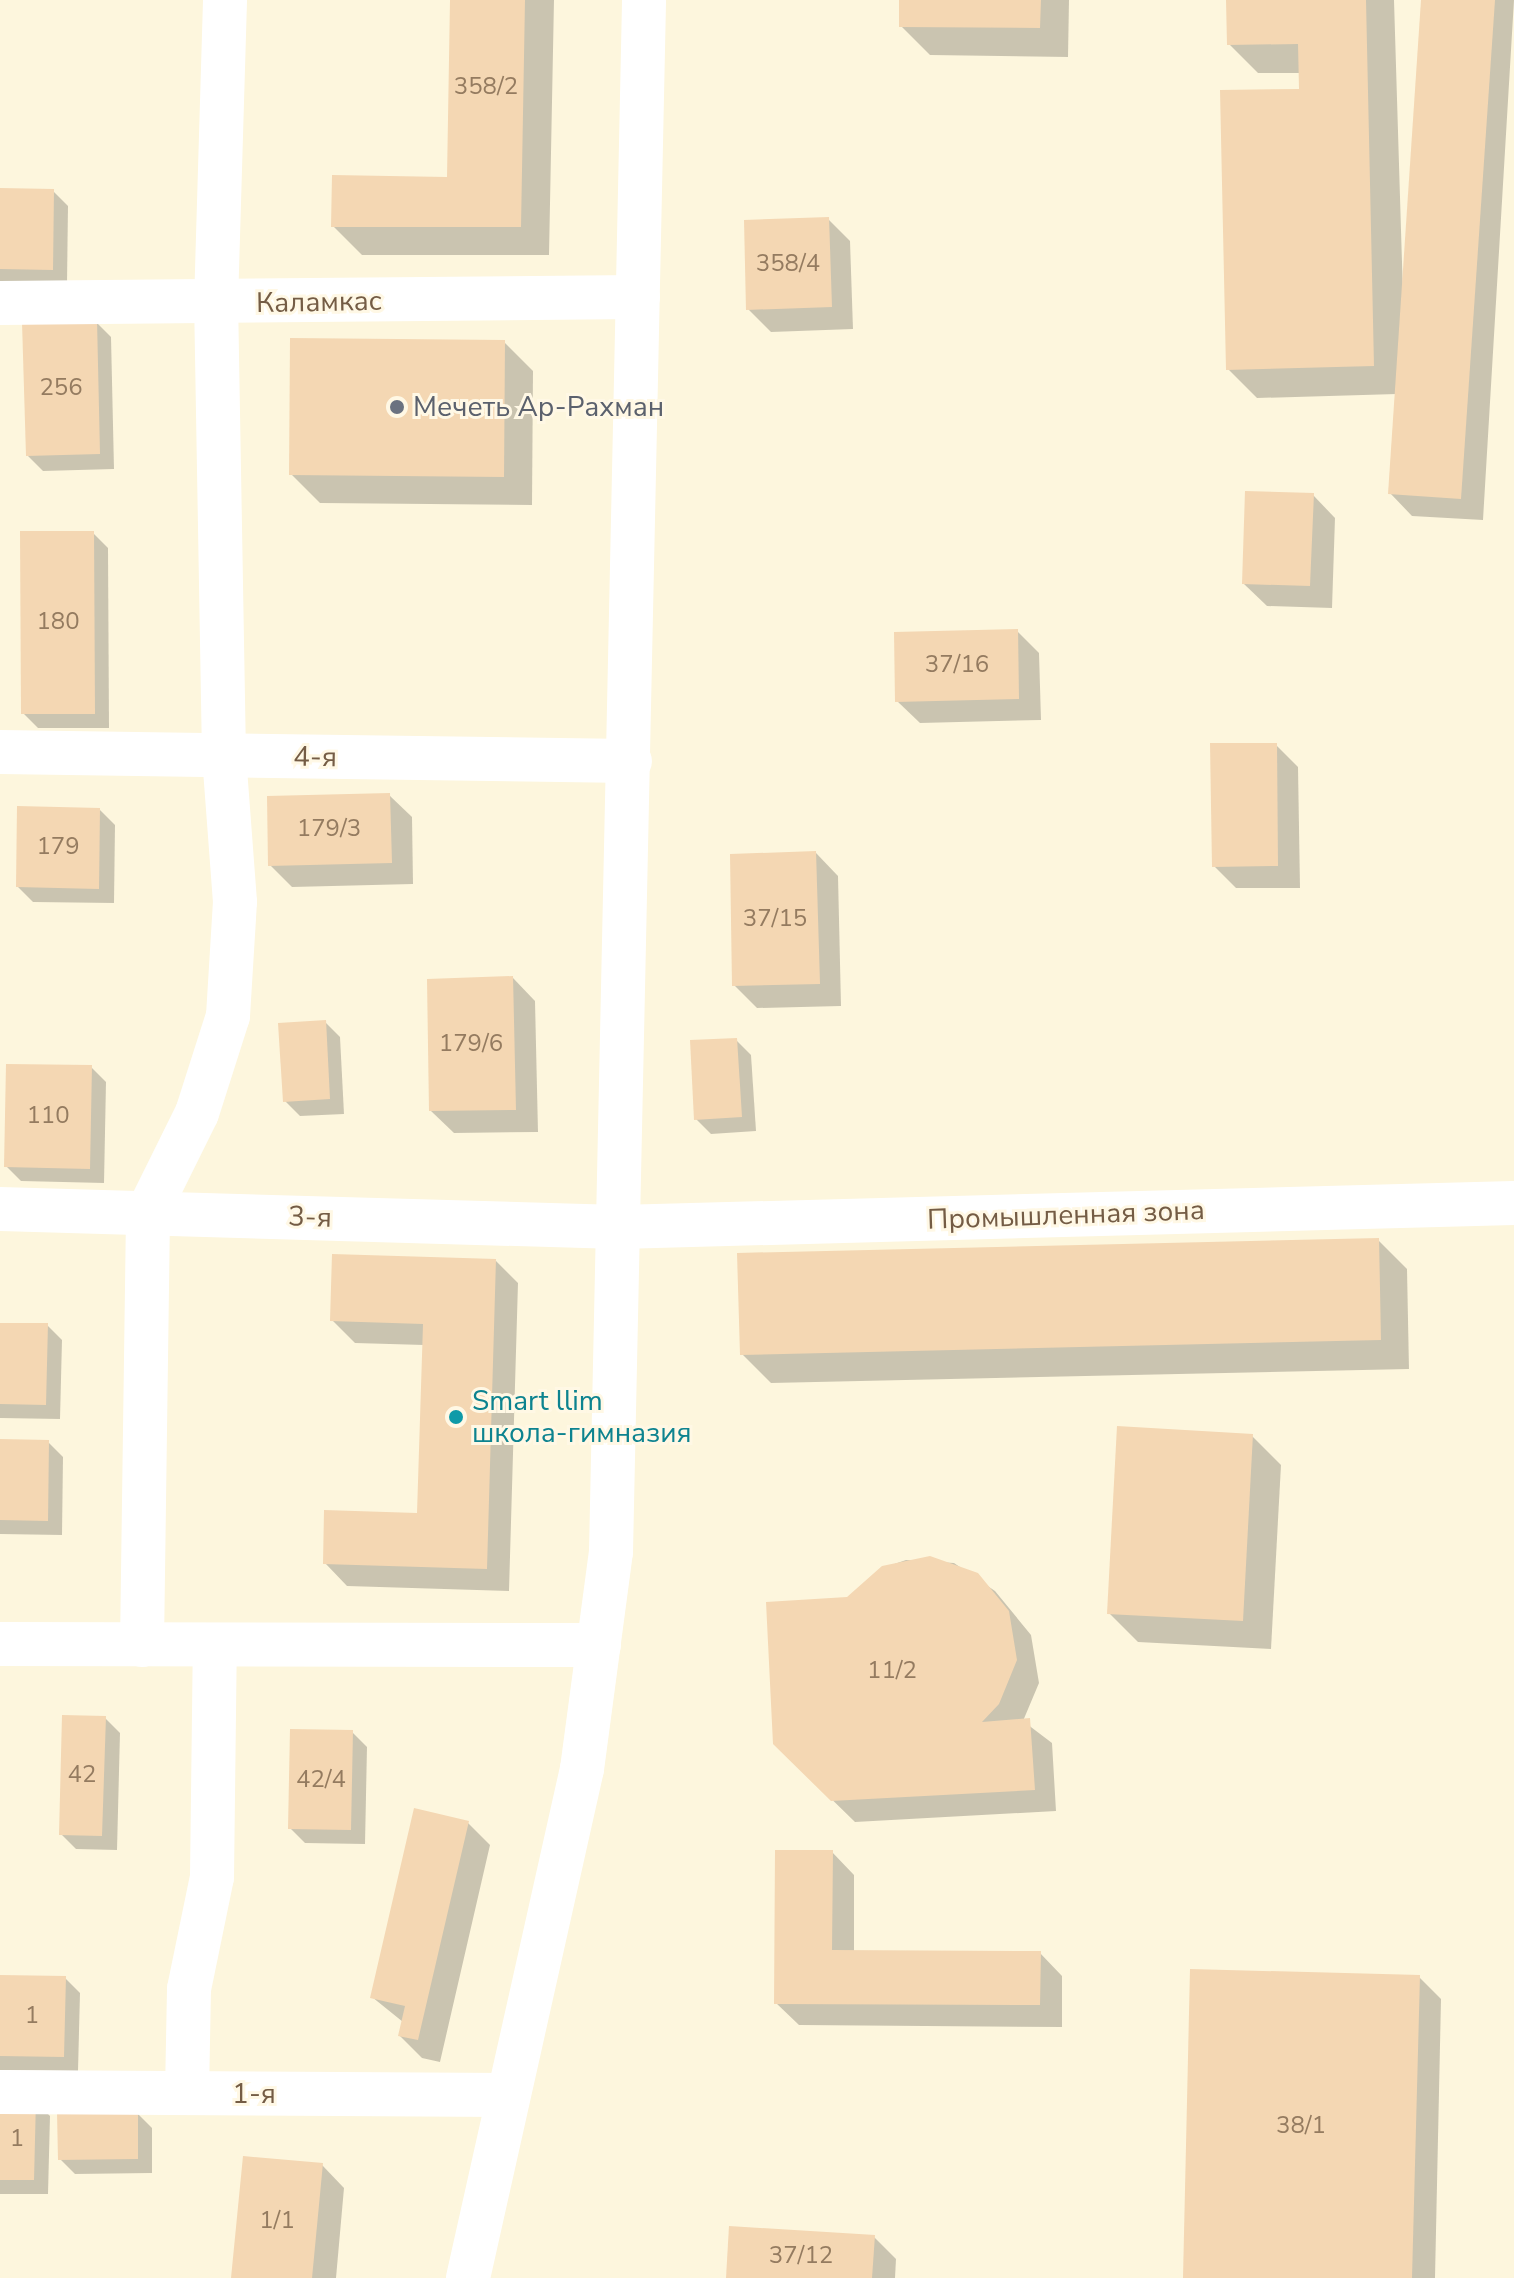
<!DOCTYPE html>
<meta charset="utf-8">
<style>
body{margin:0}
#map{position:relative;width:1514px;height:2278px;overflow:hidden;background:#fdf6dd;font-family:"Nunito Sans",sans-serif}
div>[style]{position:absolute}
[style*='--x']{left:calc(var(--x)*1px);top:calc(var(--y)*1px);width:calc(var(--w)*1px);rotate:calc(var(--a)*1deg)}
.shadow>*{inset:0;background:#0003}
.building>*{inset:0;background:#f4d7b3}
.minor>*{height:44px;margin:-22px;padding:0 22px;transform-origin:22px;border-radius:22px;background:#fff}
.dots>*{width:22px;height:22px;translate:-50% -50%;box-sizing:border-box;border:4px solid #fff8e5;border-radius:50%}
span{translate:-50% -50%;white-space:nowrap;text-align:center;line-height:1.15;-webkit-text-stroke:6px #fff8e5;paint-order:stroke}
.number-label{font-size:24px;color:#947b60}
.number-label span{-webkit-text-stroke-width:0}
.street-label{font-size:28px;color:#745c45}
.worship-label{font-size:28px;color:#5b616d}
.left{translate:0 -50%;text-align:left}
.culture-label{font-size:28px;color:#0d838f}
</style>
<div id="map">
<div class="shadow">
<i style="clip-path:polygon(452px 0,554px 0,549px 255px,362px 255px,333px 226px,449px 179px)"></i>
<i style="clip-path:polygon(901px 0,1069px 0,1068px 57px,930px 55px,901px 26px)"></i>
<i style="clip-path:polygon(1228px 0,1394px 0,1403px 295px,1423px 0,1514px 0,1483px 520px,1412px 516px,1390px 493px,1397px 394px,1257px 398px,1228px 369px,1301px 91px,1300px 73px,1258px 73px,1229px 44px)"></i>
<i style="clip-path:polygon(0 190px,53px 191px,68px 206px,67px 284px,0 283px)"></i>
<i style="clip-path:polygon(828px 219px,850px 241px,853px 329px,771px 332px,748px 309px)"></i>
<i style="clip-path:polygon(96px 322px,111px 337px,114px 469px,43px 471px,28px 456px)"></i>
<i style="clip-path:polygon(504px 342px,533px 371px,532px 505px,320px 503px,291px 474px)"></i>
<i style="clip-path:polygon(1313px 495px,1335px 518px,1332px 608px,1267px 606px,1244px 584px)"></i>
<i style="clip-path:polygon(93px 533px,108px 548px,109px 728px,38px 728px,23px 713px)"></i>
<i style="clip-path:polygon(1017px 631px,1039px 653px,1041px 720px,920px 723px,897px 701px)"></i>
<i style="clip-path:polygon(1276px 745px,1298px 767px,1300px 888px,1236px 888px,1214px 866px)"></i>
<i style="clip-path:polygon(389px 795px,412px 817px,413px 884px,292px 887px,270px 865px)"></i>
<i style="clip-path:polygon(100px 810px,115px 825px,114px 903px,33px 902px,18px 887px)"></i>
<i style="clip-path:polygon(816px 853px,838px 876px,841px 1006px,757px 1008px,734px 985px)"></i>
<i style="clip-path:polygon(513px 978px,535px 1001px,538px 1132px,454px 1133px,431px 1111px)"></i>
<i style="clip-path:polygon(325px 1022px,340px 1037px,344px 1114px,300px 1116px,285px 1101px)"></i>
<i style="clip-path:polygon(736px 1040px,751px 1055px,756px 1131px,711px 1134px,696px 1119px)"></i>
<i style="clip-path:polygon(91px 1067px,106px 1082px,104px 1183px,21px 1181px,6px 1166px)"></i>
<i style="clip-path:polygon(1378px 1240px,1407px 1269px,1409px 1369px,771px 1383px,742px 1354px)"></i>
<i style="clip-path:polygon(496px 1261px,518px 1283px,509px 1591px,347px 1586px,325px 1563px,419px 1515px,424px 1345px,355px 1343px,332px 1320px)"></i>
<i style="clip-path:polygon(0 1325px,47px 1325px,62px 1340px,60px 1419px,0 1418px)"></i>
<i style="clip-path:polygon(1252px 1436px,1281px 1465px,1271px 1649px,1138px 1642px,1109px 1613px)"></i>
<i style="clip-path:polygon(0 1441px,48px 1442px,63px 1457px,62px 1535px,0 1534px)"></i>
<i style="clip-path:polygon(906px 1560px,954px 1563px,995px 1591px,1031px 1635px,1039px 1683px,1023px 1721px,1052px 1743px,1056px 1811px,855px 1822px,775px 1744px,848px 1599px,883px 1568px)"></i>
<i style="clip-path:polygon(105px 1718px,120px 1733px,117px 1850px,76px 1849px,61px 1834px)"></i>
<i style="clip-path:polygon(352px 1732px,367px 1747px,365px 1844px,305px 1843px,290px 1828px)"></i>
<i style="clip-path:polygon(468px 1823px,490px 1845px,440px 2062px,422px 2058px,400px 2036px,403px 2022px,372px 1997px)"></i>
<i style="clip-path:polygon(832px 1852px,854px 1875px,854px 1952px,1040px 1953px,1062px 1976px,1062px 2027px,799px 2025px,776px 2003px)"></i>
<i style="clip-path:polygon(0 1977px,65px 1978px,80px 1993px,78px 2071px,0 2070px)"></i>
<i style="clip-path:polygon(1419px 1977px,1441px 1999px,1435px 2278px,1185px 2278px)"></i>
<i style="clip-path:polygon(0 2100px,35px 2101px,50px 2116px,48px 2194px,0 2194px)"></i>
<i style="clip-path:polygon(137px 2113px,152px 2128px,152px 2173px,75px 2174px,60px 2159px)"></i>
<i style="clip-path:polygon(322px 2165px,344px 2188px,336px 2278px,233px 2278px)"></i>
<i style="clip-path:polygon(874px 2237px,896px 2259px,895px 2278px,728px 2278px)"></i>
</div>
<div class="building">
<i style="clip-path:polygon(450px 0,525px 0,521px 227px,331px 227px,332px 175px,447px 177px)"></i>
<i style="clip-path:polygon(899px 0,1041px 0,1040px 28px,899px 27px)"></i>
<i style="clip-path:polygon(1226px 0,1366px 0,1374px 366px,1226px 370px,1220px 90px,1299px 89px,1298px 44px,1227px 45px)"></i>
<i style="clip-path:polygon(1421px 0,1495px 0,1461px 499px,1388px 494px)"></i>
<i style="clip-path:polygon(0 188px,54px 189px,53px 270px,0 269px)"></i>
<i style="clip-path:polygon(829px 217px,832px 307px,746px 310px,744px 220px)"></i>
<i style="clip-path:polygon(97px 320px,100px 454px,26px 456px,22px 322px)"></i>
<i style="clip-path:polygon(290px 338px,505px 340px,504px 477px,289px 475px)"></i>
<i style="clip-path:polygon(1245px 491px,1314px 493px,1310px 586px,1242px 584px)"></i>
<i style="clip-path:polygon(20px 531px,94px 531px,95px 714px,21px 714px)"></i>
<i style="clip-path:polygon(1018px 629px,1019px 699px,895px 702px,894px 632px)"></i>
<i style="clip-path:polygon(1210px 743px,1277px 743px,1278px 866px,1212px 867px)"></i>
<i style="clip-path:polygon(390px 793px,392px 863px,268px 866px,267px 796px)"></i>
<i style="clip-path:polygon(17px 806px,100px 808px,99px 889px,16px 887px)"></i>
<i style="clip-path:polygon(816px 851px,820px 984px,732px 986px,730px 854px)"></i>
<i style="clip-path:polygon(513px 976px,516px 1110px,429px 1111px,427px 979px)"></i>
<i style="clip-path:polygon(326px 1020px,330px 1099px,283px 1102px,278px 1023px)"></i>
<i style="clip-path:polygon(737px 1038px,742px 1117px,694px 1120px,690px 1040px)"></i>
<i style="clip-path:polygon(6px 1064px,92px 1065px,90px 1169px,4px 1167px)"></i>
<i style="clip-path:polygon(1379px 1238px,1381px 1340px,740px 1355px,737px 1253px)"></i>
<i style="clip-path:polygon(332px 1254px,496px 1259px,487px 1569px,323px 1564px,324px 1510px,417px 1513px,423px 1324px,330px 1321px)"></i>
<i style="clip-path:polygon(0 1323px,48px 1323px,46px 1405px,0 1404px)"></i>
<i style="clip-path:polygon(1117px 1426px,1253px 1434px,1243px 1621px,1107px 1614px)"></i>
<i style="clip-path:polygon(0 1439px,49px 1440px,48px 1521px,0 1520px)"></i>
<i style="clip-path:polygon(930px 1556px,978px 1573px,1009px 1611px,1017px 1660px,999px 1704px,982px 1722px,1030px 1718px,1035px 1790px,831px 1801px,773px 1744px,766px 1602px,847px 1597px,882px 1566px)"></i>
<i style="clip-path:polygon(62px 1715px,106px 1716px,102px 1836px,59px 1835px)"></i>
<i style="clip-path:polygon(290px 1729px,353px 1730px,351px 1830px,288px 1829px)"></i>
<i style="clip-path:polygon(414px 1808px,469px 1821px,418px 2040px,398px 2036px,405px 2006px,370px 1998px)"></i>
<i style="clip-path:polygon(775px 1850px,833px 1850px,832px 1950px,1041px 1951px,1040px 2005px,774px 2004px)"></i>
<i style="clip-path:polygon(1190px 1969px,1420px 1975px,1412px 2278px,1183px 2278px)"></i>
<i style="clip-path:polygon(0 1975px,66px 1976px,64px 2057px,0 2056px)"></i>
<i style="clip-path:polygon(0 2098px,36px 2099px,34px 2180px,0 2180px)"></i>
<i style="clip-path:polygon(138px 2111px,138px 2159px,58px 2160px,57px 2112px)"></i>
<i style="clip-path:polygon(243px 2156px,323px 2163px,312px 2278px,231px 2278px)"></i>
<i style="clip-path:polygon(729px 2226px,875px 2235px,872px 2278px,726px 2278px)"></i>
</div>
<div class="minor">
<i style="--x:0;--y:303;--w:638;--a:-0.54"></i>
<i style="--x:0;--y:752;--w:630;--a:0.82"></i>
<i style="--x:0;--y:1209;--w:619;--a:1.67"></i>
<i style="--x:619;--y:1227;--w:895;--a:-1.54"></i>
<i style="--x:0;--y:1644;--w:599;--a:0.1"></i>
<i style="--x:142;--y:1645;--w:433;--a:-89.2"></i>
<i style="--x:148;--y:1212;--w:110;--a:-63.7"></i>
<i style="--x:197;--y:1113;--w:102;--a:-72.3"></i>
<i style="--x:228;--y:1016;--w:114;--a:-86.5"></i>
<i style="--x:235;--y:902;--w:146;--a:-94.3"></i>
<i style="--x:224;--y:756;--w:452;--a:-91"></i>
<i style="--x:216;--y:304;--w:304;--a:-88.3"></i>
<i style="--x:0;--y:2092;--w:507;--a:0.34"></i>
<i style="--x:187;--y:2093;--w:104;--a:-88.9"></i>
<i style="--x:189;--y:1989;--w:114;--a:-78.4"></i>
<i style="--x:212;--y:1877;--w:232;--a:-89.3"></i>
<i style="--x:468;--y:2278;--w:522;--a:-77.38"></i>
<i style="--x:582;--y:1769;--w:219;--a:-82.4"></i>
<i style="--x:611;--y:1552;--w:1552;--a:-88.78"></i>
</div>
<div class="dots">
<i style="left:397px;top:407px;background:#6b7280"></i>
<i style="left:456px;top:1417px;background:#0f9aa8"></i>
</div>
<div class="number-label">
<span style="left:486px;top:87px">358/2</span>
<span style="left:788px;top:264px">358/4</span>
<span style="left:61px;top:388px">256</span>
<span style="left:58px;top:622px">180</span>
<span style="left:957px;top:665px">37/16</span>
<span style="left:329px;top:829px">179/3</span>
<span style="left:58px;top:847px">179</span>
<span style="left:775px;top:919px">37/15</span>
<span style="left:471px;top:1044px">179/6</span>
<span style="left:48px;top:1116px">110</span>
<span style="left:892px;top:1671px">11/2</span>
<span style="left:82px;top:1775px">42</span>
<span style="left:321px;top:1780px">42/4</span>
<span style="left:32px;top:2016px">1</span>
<span style="left:1301px;top:2126px">38/1</span>
<span style="left:17px;top:2139px">1</span>
<span style="left:277px;top:2221px">1/1</span>
<span style="left:801px;top:2256px">37/12</span>
</div>
<div class="street-label">
<span style="left:319px;top:302px;rotate:-1deg">Каламкас</span>
<span style="left:315px;top:757px;rotate:1deg">4-я</span>
<span style="left:1066px;top:1215px;rotate:-2deg">Промышленная зона</span>
<span style="left:310px;top:1217px;rotate:2deg">3-я</span>
<span style="left:254px;top:2094px">1-я</span>
</div>
<div class="worship-label">
<span class="left" style="left:413px;top:407px">Мечеть Ар-Рахман</span>
</div>
<div class="culture-label">
<span class="left" style="left:472px;top:1417px">Smart llim<br>школа-гимназия</span>
</div>
</div>
